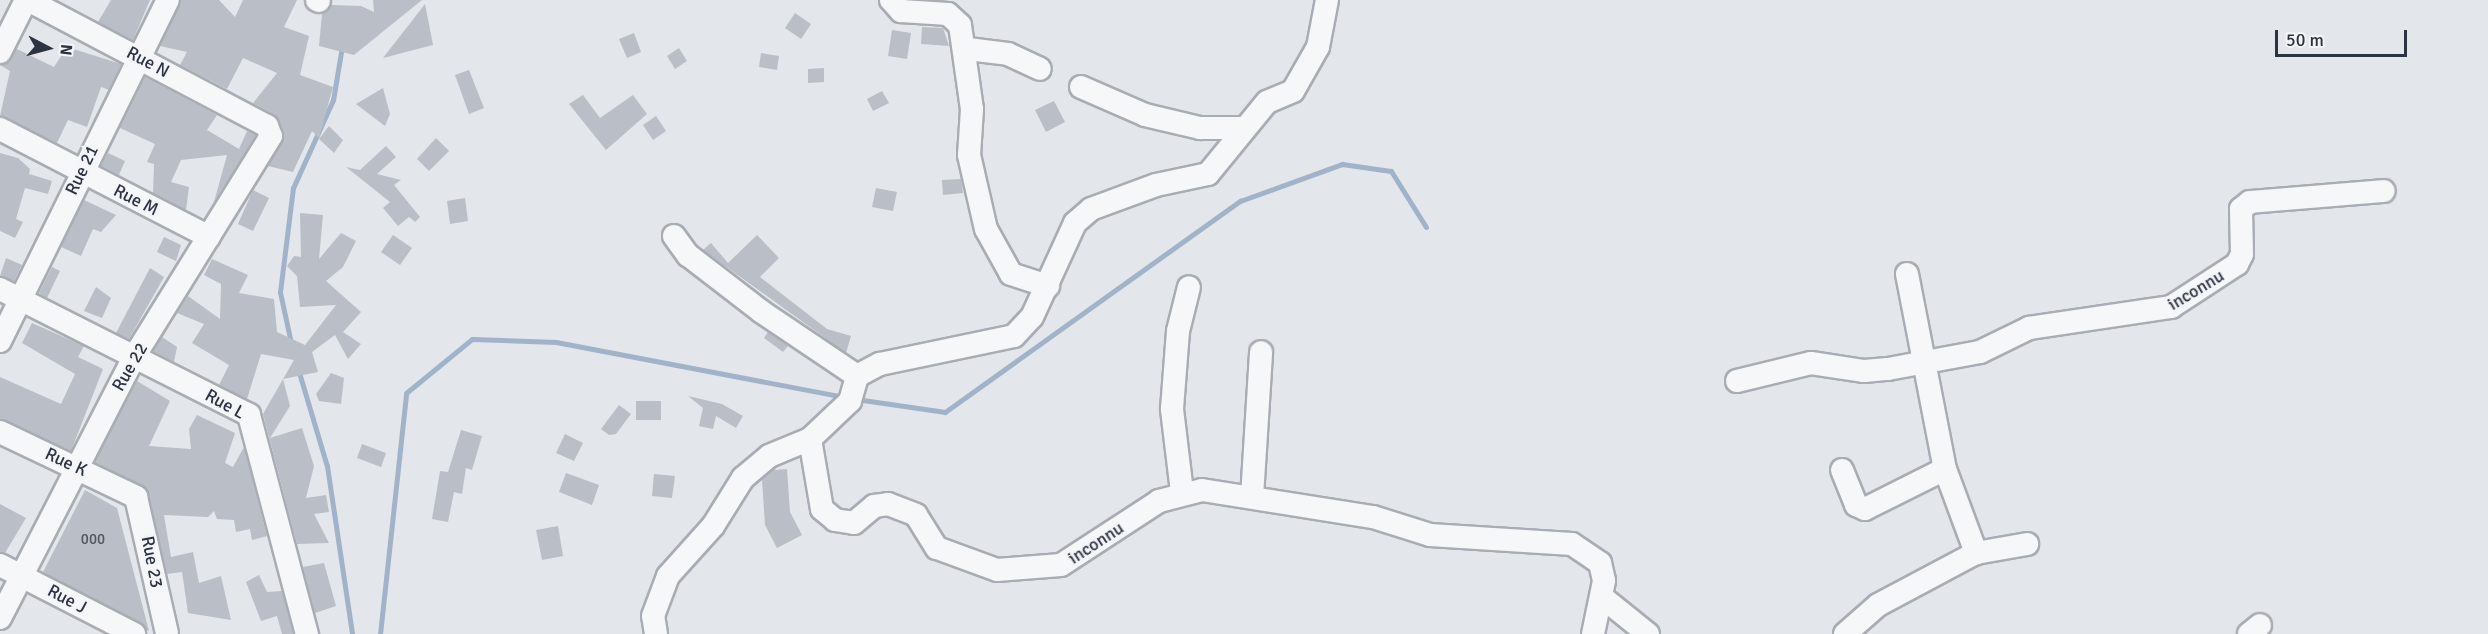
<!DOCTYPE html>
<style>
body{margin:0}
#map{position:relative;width:2488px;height:634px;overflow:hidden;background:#e3e6ea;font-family:Signika,sans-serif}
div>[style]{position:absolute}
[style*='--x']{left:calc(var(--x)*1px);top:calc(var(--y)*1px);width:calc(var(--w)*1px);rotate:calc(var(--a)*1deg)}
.stream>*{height:5px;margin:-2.5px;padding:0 2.5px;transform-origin:2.5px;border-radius:2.5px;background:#a1b3c8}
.building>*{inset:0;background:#babfc7}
.roads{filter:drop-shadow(2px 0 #a8adb4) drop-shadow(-2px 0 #a8adb4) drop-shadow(0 2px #a8adb4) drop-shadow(0 -2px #a8adb4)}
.minor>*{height:22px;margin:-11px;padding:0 11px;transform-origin:11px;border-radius:11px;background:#f5f7f9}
span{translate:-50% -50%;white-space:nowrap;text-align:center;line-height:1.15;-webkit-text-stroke:5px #f3f5f8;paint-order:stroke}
.number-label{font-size:15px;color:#505662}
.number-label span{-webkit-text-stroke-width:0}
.street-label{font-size:18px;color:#2c3341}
.north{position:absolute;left:18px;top:18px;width:60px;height:60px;-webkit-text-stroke:4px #f3f5f8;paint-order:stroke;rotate:96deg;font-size:16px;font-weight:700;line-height:24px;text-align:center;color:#2c3341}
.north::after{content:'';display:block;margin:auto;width:21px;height:27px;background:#2c3341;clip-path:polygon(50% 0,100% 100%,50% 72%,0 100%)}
.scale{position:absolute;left:2275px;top:30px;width:132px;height:27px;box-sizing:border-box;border:3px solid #2c3341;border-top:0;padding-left:8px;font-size:18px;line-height:21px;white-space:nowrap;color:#2c3341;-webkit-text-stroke:4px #f3f5f8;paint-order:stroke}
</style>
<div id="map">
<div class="stream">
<i style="--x:291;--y:343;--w:52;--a:-102.2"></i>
<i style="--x:280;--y:292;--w:105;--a:-82.9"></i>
<i style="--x:293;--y:188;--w:97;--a:-65.6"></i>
<i style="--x:333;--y:100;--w:55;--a:-80.5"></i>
<i style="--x:298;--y:369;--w:101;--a:73.4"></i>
<i style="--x:327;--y:466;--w:170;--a:81.5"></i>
<i style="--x:856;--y:399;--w:90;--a:8.3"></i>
<i style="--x:945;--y:412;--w:363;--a:-35.6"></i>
<i style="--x:1240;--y:201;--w:109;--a:-19.9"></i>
<i style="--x:1342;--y:164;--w:49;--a:8.1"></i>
<i style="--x:1391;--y:171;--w:66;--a:58"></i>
<i style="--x:380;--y:634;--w:242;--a:-83.8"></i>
<i style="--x:406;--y:393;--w:85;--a:-39.3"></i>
<i style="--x:472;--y:339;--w:84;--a:2"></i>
<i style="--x:556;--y:342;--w:293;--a:10.8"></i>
</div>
<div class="building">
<i style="clip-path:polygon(111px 0,150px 0,133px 40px,98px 22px)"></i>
<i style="clip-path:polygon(181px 0,219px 0,235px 17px,243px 0,297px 0,284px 27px,309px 36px,300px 75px,333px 87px,319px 138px,312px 131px,293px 172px,268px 166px,284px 131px,274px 115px,253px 103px,277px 73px,243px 58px,227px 89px,180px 65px,187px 52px,160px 46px)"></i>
<i style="clip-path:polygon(373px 0,422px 0,354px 55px,319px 46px,322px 14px,331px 5px,361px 6px,374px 12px)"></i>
<i style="clip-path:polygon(425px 4px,433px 45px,383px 58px)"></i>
<i style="clip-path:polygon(795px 13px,811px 24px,801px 39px,785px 28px)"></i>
<i style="clip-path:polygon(922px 27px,943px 28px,949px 46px,921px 44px)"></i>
<i style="clip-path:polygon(892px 30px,911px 33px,907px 59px,888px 56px)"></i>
<i style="clip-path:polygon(634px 33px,641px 52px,627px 58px,619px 39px)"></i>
<i style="clip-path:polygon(67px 47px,121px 64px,109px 90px,101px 87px,87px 127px,68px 120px,57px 143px,0 116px,10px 71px,0 65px,17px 49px,54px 67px)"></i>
<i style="clip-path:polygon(679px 48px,687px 61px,675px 69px,667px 56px)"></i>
<i style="clip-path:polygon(761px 53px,779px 56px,777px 70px,759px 67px)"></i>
<i style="clip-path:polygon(824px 68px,824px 82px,808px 83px,808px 69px)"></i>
<i style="clip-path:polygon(469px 70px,484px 108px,469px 114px,455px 75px)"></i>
<i style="clip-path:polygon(145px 77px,217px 115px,207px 130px,239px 149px,247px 131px,256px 135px,214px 202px,227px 155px,181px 160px,171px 182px,189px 187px,186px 210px,153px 193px,154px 164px,147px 162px,155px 144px,120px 128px)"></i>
<i style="clip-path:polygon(383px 88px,390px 114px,385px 126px,356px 104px)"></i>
<i style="clip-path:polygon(882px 91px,889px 103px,873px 111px,867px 99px)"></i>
<i style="clip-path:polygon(583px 95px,600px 118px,633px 95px,647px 114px,606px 150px,569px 104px)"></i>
<i style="clip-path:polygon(1054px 101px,1065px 122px,1046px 132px,1035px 110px)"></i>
<i style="clip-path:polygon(656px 116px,666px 131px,653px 140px,643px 125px)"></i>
<i style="clip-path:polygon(329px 126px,343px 140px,334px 153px,319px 139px)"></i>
<i style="clip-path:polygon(436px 138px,449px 151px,429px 171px,417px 159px)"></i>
<i style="clip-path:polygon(386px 146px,396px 157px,377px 174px,401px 180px,394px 185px,420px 217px,415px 222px,409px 217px,398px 226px,383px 208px,390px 202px,346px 167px,360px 170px)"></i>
<i style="clip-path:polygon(0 153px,18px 158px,30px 169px,29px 174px,52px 181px,48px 194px,25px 188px,16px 219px,23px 222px,15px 238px,0 231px)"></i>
<i style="clip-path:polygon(108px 153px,125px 161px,119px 175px,101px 166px)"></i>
<i style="clip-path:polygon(961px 179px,963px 193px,943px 195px,942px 180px)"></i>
<i style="clip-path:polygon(876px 188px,897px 192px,893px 211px,872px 207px)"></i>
<i style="clip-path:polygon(253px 190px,269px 198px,253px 231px,238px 224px)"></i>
<i style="clip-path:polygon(465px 198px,468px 221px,450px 224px,447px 201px)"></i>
<i style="clip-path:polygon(84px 200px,116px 215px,101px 232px,93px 229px,81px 256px,61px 247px)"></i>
<i style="clip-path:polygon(300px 213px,323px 215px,319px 259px,341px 233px,356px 241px,343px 267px,326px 281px,361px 312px,343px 332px,361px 344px,348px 359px,335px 335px,312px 352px,318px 372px,283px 379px,290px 406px,270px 438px,302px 428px,314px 466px,306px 498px,326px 495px,329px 512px,314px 514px,329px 543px,297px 544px,263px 414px,294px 360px,261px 354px,247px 399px,219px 385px,229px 365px,192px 343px,204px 324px,177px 313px,188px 296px,220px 319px,221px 284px,204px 275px,212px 259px,248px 275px,239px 293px,274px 299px,277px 332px,305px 345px,336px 305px,300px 307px,297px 276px,287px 266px,294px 256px,301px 257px)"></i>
<i style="clip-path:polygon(393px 235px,412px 248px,400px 265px,381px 252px)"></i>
<i style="clip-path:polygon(757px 235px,779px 258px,760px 277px,827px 329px,851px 336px,846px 353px,703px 250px,711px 243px,728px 263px)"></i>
<i style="clip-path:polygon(164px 237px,181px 245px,176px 261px,157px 252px)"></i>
<i style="clip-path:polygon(6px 258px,22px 265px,14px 281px,0 276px)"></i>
<i style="clip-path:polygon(52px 267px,60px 271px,47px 298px,39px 293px)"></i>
<i style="clip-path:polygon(150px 268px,164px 277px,129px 339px,116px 333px)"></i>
<i style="clip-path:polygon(96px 287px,111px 298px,102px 318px,84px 311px)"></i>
<i style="clip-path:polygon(32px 323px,84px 346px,78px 357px,103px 369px,71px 451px,0 419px,0 377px,61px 404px,75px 374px,22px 343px)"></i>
<i style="clip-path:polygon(768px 332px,788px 346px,783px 352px,764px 338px)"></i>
<i style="clip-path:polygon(162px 337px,177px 347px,174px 362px,153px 351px)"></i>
<i style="clip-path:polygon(331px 373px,344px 378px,341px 404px,319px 401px,316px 394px)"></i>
<i style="clip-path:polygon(137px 381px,170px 401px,149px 446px,191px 449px,189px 429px,197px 415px,235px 433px,225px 463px,233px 467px,244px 447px,267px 536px,252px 540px,250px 529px,236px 532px,234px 520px,217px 519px,214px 511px,208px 517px,164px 515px,171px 557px,193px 552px,199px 583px,221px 576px,231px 620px,188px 613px,182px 572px,167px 574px,147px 489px,95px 462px)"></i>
<i style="clip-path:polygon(688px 396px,722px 404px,743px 416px,736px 428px,716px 416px,713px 429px,699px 426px,703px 408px)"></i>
<i style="clip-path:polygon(636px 401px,661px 401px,661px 420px,636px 420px)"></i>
<i style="clip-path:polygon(619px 405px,631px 414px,616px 434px,609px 435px,601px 429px)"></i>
<i style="clip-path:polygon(461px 430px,482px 436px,472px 470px,466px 468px,462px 494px,454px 492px,448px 522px,432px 519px,440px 471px,448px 472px)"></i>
<i style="clip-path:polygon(565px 434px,583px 443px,574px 461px,556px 453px)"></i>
<i style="clip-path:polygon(362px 444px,386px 453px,381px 467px,357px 458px)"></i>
<i style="clip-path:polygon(787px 469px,790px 512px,802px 535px,777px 548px,765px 525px,762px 480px,773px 470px)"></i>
<i style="clip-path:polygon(566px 473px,599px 485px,592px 505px,559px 492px)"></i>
<i style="clip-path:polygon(654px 474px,675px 476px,672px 498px,652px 496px)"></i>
<i style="clip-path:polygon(85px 490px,117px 508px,149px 631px,43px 572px)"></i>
<i style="clip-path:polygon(0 504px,26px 518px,5px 553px,0 552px)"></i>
<i style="clip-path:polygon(558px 526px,563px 556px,542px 560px,536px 530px)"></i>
<i style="clip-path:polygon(324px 563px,336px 606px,315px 613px,303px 567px)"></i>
<i style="clip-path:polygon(259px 575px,267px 592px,282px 591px,293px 634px,282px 634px,277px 616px,261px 621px,246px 582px)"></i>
</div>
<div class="roads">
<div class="minor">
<i style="--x:317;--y:0;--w:2;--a:27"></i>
<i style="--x:891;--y:0;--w:15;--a:48"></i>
<i style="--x:901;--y:11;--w:47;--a:3.7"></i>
<i style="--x:948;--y:14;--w:16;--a:43"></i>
<i style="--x:960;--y:25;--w:85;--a:81.9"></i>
<i style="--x:972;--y:109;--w:46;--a:93.7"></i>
<i style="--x:969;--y:155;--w:76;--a:77.1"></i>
<i style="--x:986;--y:229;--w:51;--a:60.9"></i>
<i style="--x:1011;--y:274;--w:39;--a:18"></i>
<i style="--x:968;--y:49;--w:40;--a:7.1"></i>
<i style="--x:1008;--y:54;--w:35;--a:25"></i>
<i style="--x:0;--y:52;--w:58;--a:-63.4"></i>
<i style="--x:1081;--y:87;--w:70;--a:23.6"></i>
<i style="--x:1145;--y:115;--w:57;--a:13.3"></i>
<i style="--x:1200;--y:128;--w:43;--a:0"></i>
<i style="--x:0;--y:129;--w:235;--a:27.3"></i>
<i style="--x:674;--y:236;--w:24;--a:54"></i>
<i style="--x:688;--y:255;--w:93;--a:37.6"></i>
<i style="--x:762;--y:312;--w:115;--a:34"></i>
<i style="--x:1907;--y:274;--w:199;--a:79"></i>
<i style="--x:1945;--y:469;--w:90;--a:69.7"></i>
<i style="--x:0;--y:289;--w:279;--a:26.8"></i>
<i style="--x:249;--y:415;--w:227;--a:75.2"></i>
<i style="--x:0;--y:341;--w:380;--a:-63.8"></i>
<i style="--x:1737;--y:381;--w:76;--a:-13.7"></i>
<i style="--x:1811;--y:363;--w:54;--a:8.6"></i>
<i style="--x:1864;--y:371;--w:24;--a:-5"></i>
<i style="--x:1888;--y:369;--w:94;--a:-10.5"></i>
<i style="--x:1980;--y:352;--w:55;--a:-26.1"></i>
<i style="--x:2029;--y:328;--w:144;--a:-8.4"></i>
<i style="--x:2171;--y:307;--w:79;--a:-33.1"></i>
<i style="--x:2237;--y:264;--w:11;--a:-63"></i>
<i style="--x:2242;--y:254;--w:45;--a:-91.3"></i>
<i style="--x:2241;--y:209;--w:11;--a:-38"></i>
<i style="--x:2250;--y:202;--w:134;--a:-4.7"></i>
<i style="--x:0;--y:432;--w:151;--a:25.5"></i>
<i style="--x:136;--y:497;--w:140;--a:77.2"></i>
<i style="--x:810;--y:439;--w:71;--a:80.3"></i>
<i style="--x:822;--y:509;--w:17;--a:40"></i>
<i style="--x:835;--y:520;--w:19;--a:9"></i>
<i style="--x:854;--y:523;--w:26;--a:-40"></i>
<i style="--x:874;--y:506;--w:14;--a:-8"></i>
<i style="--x:888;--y:504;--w:30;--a:21"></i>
<i style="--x:916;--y:515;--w:39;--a:58"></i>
<i style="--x:937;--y:548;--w:64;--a:20.1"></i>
<i style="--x:997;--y:570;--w:64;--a:-4.5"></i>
<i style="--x:1061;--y:565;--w:117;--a:-33.1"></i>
<i style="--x:1159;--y:501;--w:44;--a:-14.3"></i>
<i style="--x:1202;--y:490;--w:173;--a:9"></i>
<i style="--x:1373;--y:517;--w:60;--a:17.5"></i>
<i style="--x:1430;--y:535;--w:142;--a:3.6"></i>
<i style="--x:1572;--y:544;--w:34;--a:34"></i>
<i style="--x:1600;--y:563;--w:18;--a:77"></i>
<i style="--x:1604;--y:581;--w:54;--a:101.7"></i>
<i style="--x:1842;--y:470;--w:38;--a:68"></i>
<i style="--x:1856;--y:505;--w:10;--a:24"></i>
<i style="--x:1865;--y:509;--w:89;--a:-26.6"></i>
<i style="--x:1182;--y:492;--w:84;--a:-96.9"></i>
<i style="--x:1172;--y:409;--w:78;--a:-85.6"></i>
<i style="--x:1178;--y:331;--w:45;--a:-76"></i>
<i style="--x:1252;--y:497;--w:145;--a:-86.4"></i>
<i style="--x:0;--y:565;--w:151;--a:27.2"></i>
<i style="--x:1602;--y:597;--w:59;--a:38.8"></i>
<i style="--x:0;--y:618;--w:293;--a:-62.8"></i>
<i style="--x:134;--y:357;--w:260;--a:-58.2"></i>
<i style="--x:271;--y:136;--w:11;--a:-112"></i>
<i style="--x:267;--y:126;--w:270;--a:-152.2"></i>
<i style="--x:656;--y:634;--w:18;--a:-99"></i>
<i style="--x:653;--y:616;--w:43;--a:-69.4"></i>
<i style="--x:668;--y:576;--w:67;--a:-48"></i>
<i style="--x:713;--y:526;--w:57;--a:-58"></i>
<i style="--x:743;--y:478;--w:34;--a:-40"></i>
<i style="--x:769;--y:456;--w:44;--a:-22.5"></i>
<i style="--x:810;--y:439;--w:55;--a:-43.5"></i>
<i style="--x:850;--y:401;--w:26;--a:-74"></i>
<i style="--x:857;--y:376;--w:26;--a:-28"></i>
<i style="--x:880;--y:364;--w:137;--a:-11.8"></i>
<i style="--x:1014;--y:336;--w:26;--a:-47"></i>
<i style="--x:1032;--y:317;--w:103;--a:-65.4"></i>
<i style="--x:1075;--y:223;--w:21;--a:-41"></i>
<i style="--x:1091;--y:209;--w:69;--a:-20.3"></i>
<i style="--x:1156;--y:185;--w:53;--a:-11.9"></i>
<i style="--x:1208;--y:174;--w:93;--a:-50.7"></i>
<i style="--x:1267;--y:102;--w:28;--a:-23"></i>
<i style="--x:1293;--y:91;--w:51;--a:-60.4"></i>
<i style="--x:1318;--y:47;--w:48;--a:-79.2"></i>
<i style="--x:1845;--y:634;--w:44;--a:-41.3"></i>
<i style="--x:1878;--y:605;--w:111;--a:-28"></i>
<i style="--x:1976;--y:553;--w:52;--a:-10"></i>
<i style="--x:2249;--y:634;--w:14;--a:-39"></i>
</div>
</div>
<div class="number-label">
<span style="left:93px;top:540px">000</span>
</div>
<div class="street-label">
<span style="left:148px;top:62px;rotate:28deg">Rue N</span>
<span style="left:82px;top:170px;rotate:-64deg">Rue 21</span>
<span style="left:136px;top:200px;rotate:27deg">Rue M</span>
<span style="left:2196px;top:290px;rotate:-31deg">inconnu</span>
<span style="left:130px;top:367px;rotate:-60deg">Rue 22</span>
<span style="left:225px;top:404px;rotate:29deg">Rue L</span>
<span style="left:66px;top:462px;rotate:25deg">Rue K</span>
<span style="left:1096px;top:543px;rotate:-33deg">inconnu</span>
<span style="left:152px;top:562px;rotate:79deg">Rue 23</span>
<span style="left:67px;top:599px;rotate:28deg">Rue J</span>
</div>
<div class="north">N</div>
<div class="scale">50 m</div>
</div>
